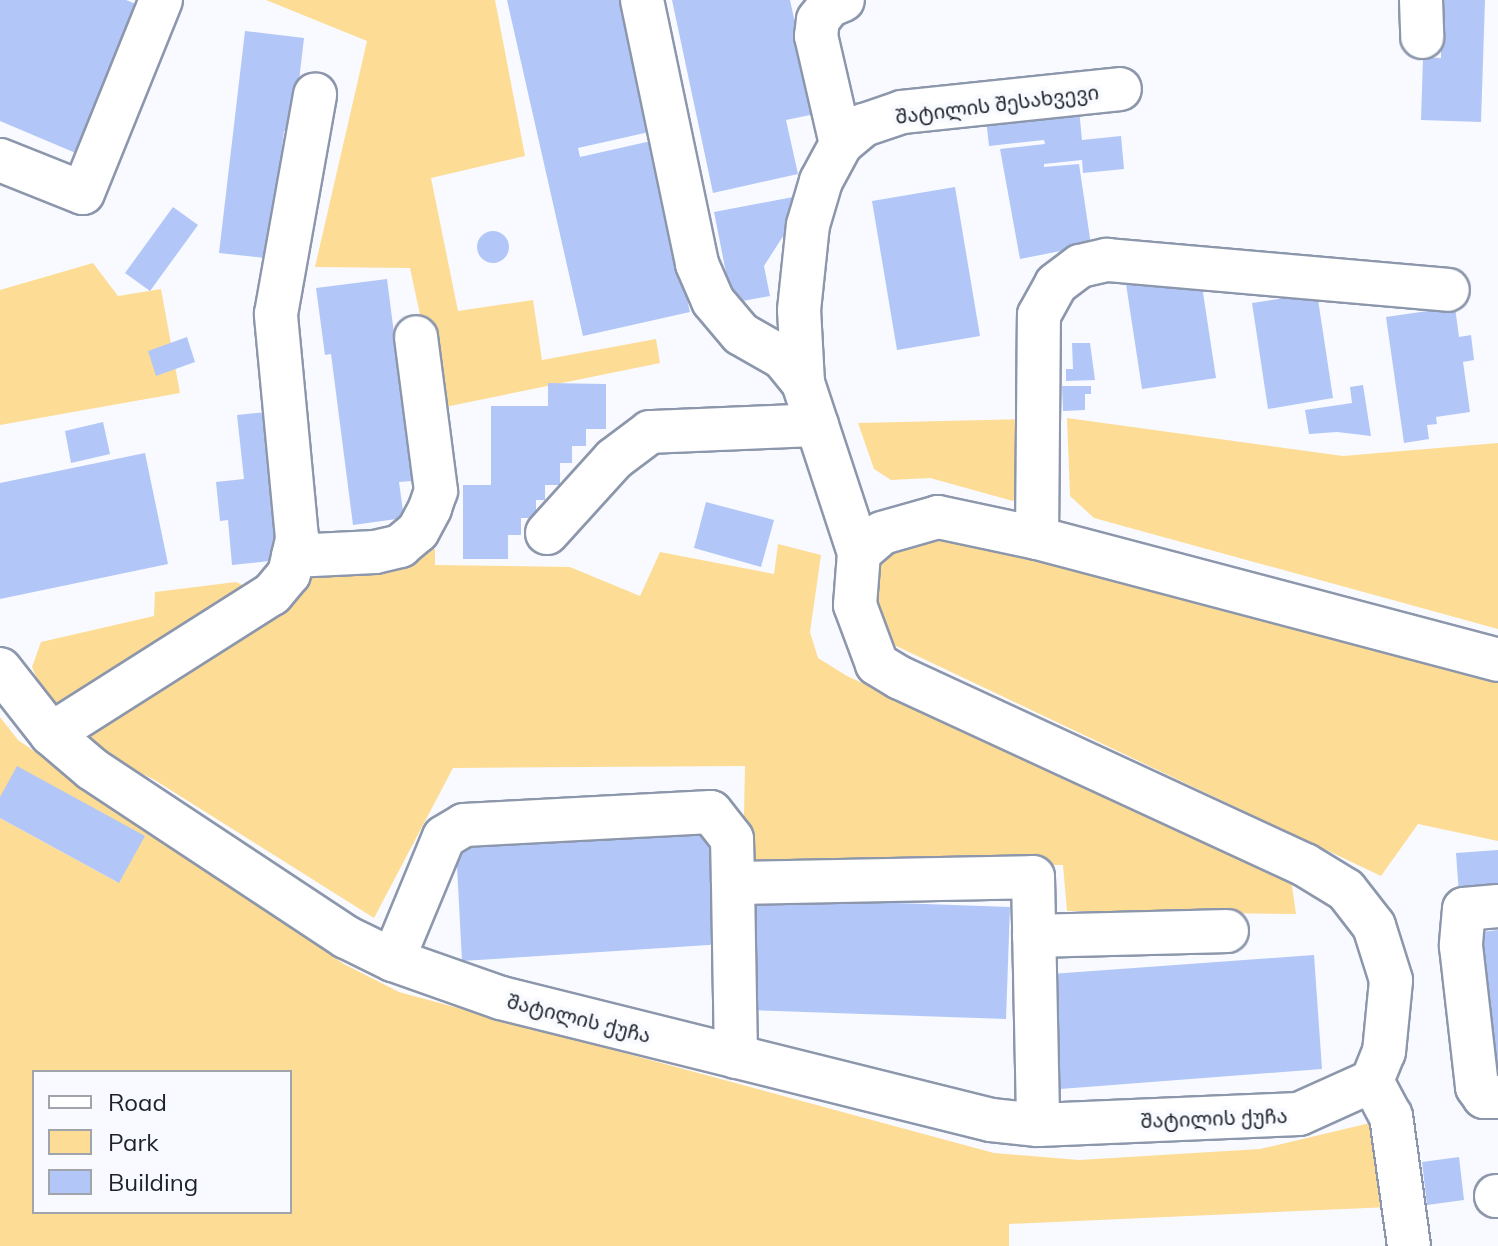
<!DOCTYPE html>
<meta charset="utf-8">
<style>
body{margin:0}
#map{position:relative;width:1498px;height:1246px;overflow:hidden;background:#f8faff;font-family:Mulish,"Noto Sans Georgian",sans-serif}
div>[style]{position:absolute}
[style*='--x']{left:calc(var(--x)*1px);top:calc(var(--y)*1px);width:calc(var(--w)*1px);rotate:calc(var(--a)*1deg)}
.green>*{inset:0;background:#fddc96}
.building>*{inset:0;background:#b2c7f7}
.round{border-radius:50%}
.roads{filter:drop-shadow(2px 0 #8d97ac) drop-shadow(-2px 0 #8d97ac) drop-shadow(0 2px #8d97ac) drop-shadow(0 -2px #8d97ac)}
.minor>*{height:42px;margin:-21px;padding:0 21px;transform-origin:21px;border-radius:21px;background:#fff}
span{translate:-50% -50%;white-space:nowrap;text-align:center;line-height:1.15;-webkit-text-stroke:8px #f8faff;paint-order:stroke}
.street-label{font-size:20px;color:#1e222a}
.legend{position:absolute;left:32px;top:1070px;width:260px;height:144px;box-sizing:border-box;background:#f8faff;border:2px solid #a1a4aa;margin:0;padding:10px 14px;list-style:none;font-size:24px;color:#1e222a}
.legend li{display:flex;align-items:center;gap:16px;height:40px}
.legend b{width:40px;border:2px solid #a1a4aa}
</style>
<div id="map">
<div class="green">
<i style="clip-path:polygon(266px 0,495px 0,525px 156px,431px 178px,458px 311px,533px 300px,542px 360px,656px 339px,660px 363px,440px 408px,410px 268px,315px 267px,367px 41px)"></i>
<i style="clip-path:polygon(93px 263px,118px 296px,161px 289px,180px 393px,0 425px,0 290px)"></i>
<i style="clip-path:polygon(1067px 418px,1343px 456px,1498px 443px,1498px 629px,1094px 518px,1070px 496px)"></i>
<i style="clip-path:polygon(1031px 419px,1027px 487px,1013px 501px,930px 478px,891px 480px,874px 469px,858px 423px)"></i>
<i style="clip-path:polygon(923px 539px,954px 539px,1498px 679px,1498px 841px,1418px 824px,1381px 876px,892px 644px,879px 628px,873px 600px,878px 563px,895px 545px)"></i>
<i style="clip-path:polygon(778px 544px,821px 555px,810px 632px,818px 658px,847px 676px,1291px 879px,1296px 914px,1067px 911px,1063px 865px,743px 863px,745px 766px,453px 768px,374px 918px,153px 779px,84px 746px,42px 690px,32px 667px,41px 642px,154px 616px,155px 592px,236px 582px,284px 605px,311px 567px,435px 549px,435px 565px,570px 567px,640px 596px,660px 552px,774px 574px)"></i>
<i style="clip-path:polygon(evenodd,0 717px,18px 740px,344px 964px,399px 992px,994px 1153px,1079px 1160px,1260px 1149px,1370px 1123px,1390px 1207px,1009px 1224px,1009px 1246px,0 1246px,0 818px,119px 883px,0 797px,0 717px,34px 1072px,290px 1072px,290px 1212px,34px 1212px,34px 1072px)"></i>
</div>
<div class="building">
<i style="clip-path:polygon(0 0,126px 0,141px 6px,78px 154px,0 121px)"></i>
<i style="clip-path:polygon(507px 0,620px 0,649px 132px,578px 148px,580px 157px,651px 141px,690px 312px,583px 336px)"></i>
<i style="clip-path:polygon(672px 0,790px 0,815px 114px,786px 120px,798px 174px,713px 193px)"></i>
<i style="clip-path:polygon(1441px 0,1485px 0,1481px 122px,1421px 120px,1423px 57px,1441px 58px)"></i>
<i style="clip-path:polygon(245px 31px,304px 38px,293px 132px,284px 131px,275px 207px,275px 259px,219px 253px)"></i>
<i style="clip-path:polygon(1079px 109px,1082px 140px,1121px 136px,1124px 169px,1083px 173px,1082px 160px,1044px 164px,1044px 167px,1079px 164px,1091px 245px,1020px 259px,1000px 149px,1045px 144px,1044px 140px,989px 146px,986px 119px)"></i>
<i style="clip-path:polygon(955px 187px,980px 336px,897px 350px,872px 201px)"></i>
<i style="clip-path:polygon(793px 197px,796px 216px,764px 266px,770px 296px,732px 303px,714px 212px)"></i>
<i style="clip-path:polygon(173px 207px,198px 225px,150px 291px,125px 273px)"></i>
<i class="round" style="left:477px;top:231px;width:32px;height:32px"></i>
<i style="clip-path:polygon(1200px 273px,1216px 378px,1142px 389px,1126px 284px)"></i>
<i style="clip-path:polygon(387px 279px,413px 481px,399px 482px,404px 518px,353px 525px,331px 354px,325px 355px,316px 288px)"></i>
<i style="clip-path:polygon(1317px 293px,1333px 398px,1268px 409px,1252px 303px)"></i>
<i style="clip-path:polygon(1455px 307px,1459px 337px,1471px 335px,1474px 360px,1463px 362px,1470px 412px,1436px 417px,1437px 424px,1427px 425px,1429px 439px,1404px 443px,1386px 317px)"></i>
<i style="clip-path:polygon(187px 337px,195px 362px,156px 376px,148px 351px)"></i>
<i style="clip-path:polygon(1072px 343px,1090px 343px,1095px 380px,1066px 381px,1066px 369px,1073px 369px)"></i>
<i style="clip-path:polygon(548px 383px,606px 384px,606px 429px,586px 429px,586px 446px,572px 446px,572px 463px,560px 463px,560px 485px,545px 485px,545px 500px,536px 500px,536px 518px,521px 518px,521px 535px,508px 535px,508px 559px,463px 559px,463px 485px,491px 485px,491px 406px,548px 406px)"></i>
<i style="clip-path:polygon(1363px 385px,1371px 436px,1337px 432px,1309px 434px,1305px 410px,1352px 403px,1350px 387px)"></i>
<i style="clip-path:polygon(1062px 386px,1091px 386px,1091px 394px,1085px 394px,1085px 410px,1063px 411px)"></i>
<i style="clip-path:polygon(277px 411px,288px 559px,232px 565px,228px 520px,220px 521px,216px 482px,244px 479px,237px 415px)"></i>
<i style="clip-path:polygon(103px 422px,110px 454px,71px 463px,65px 431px)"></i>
<i style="clip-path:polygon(145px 453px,168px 564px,0 599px,0 483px)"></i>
<i style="clip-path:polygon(706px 502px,774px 520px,761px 567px,694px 548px)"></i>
<i style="clip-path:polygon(17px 766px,145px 836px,119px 883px,0 818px,0 797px)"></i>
<i style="clip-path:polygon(717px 831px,724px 944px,462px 961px,456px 847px)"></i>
<i style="clip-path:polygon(1498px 850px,1498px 891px,1459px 894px,1456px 853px)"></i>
<i style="clip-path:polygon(753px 898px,1010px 907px,1006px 1019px,749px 1010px)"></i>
<i style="clip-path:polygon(1498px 930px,1498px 1081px,1491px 1082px,1474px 933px)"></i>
<i style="clip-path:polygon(1314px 955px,1322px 1069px,1060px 1089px,1051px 974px)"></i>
<i style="clip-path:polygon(1459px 1157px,1464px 1200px,1427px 1205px,1422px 1162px)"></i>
</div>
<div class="roads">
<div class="minor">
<i style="--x:642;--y:0;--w:270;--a:78.2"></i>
<i style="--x:697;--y:264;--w:40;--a:66.6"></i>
<i style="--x:713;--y:301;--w:43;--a:49.7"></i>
<i style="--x:741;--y:334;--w:48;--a:29.7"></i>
<i style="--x:783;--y:358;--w:32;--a:51"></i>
<i style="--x:1421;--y:0;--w:37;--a:88"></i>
<i style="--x:841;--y:144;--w:111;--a:-103"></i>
<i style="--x:816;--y:36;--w:16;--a:-83"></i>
<i style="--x:818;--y:20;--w:18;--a:-52"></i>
<i style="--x:829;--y:6;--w:15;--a:-23"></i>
<i style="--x:0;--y:160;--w:89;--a:21.7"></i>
<i style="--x:83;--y:193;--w:208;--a:-68"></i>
<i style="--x:547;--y:533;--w:100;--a:-47.8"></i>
<i style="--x:614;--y:459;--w:45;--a:-36.9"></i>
<i style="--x:650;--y:432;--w:167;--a:-2.4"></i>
<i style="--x:1037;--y:538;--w:223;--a:-89.5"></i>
<i style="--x:1039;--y:315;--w:35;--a:-61"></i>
<i style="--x:1056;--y:284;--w:30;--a:-37"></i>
<i style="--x:1080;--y:266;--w:28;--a:-13"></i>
<i style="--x:1107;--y:260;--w:342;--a:5"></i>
<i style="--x:859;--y:553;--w:179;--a:-108.2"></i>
<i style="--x:803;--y:383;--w:73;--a:-93.1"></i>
<i style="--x:799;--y:310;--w:85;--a:-84"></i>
<i style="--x:808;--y:225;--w:46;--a:-73.5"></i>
<i style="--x:821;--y:181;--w:42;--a:-61.6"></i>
<i style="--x:841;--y:144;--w:30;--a:-40"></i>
<i style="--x:864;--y:125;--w:40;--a:-18.9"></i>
<i style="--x:902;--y:112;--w:219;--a:-6"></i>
<i style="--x:293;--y:556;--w:82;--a:-2.8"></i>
<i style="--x:375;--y:552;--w:26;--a:-13"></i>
<i style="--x:400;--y:546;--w:23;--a:-40"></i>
<i style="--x:418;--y:531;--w:26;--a:-62"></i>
<i style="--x:430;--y:508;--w:18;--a:-71"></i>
<i style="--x:436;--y:491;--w:155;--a:-97.4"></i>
<i style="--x:0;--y:669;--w:83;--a:51.9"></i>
<i style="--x:51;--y:734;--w:54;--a:40.5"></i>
<i style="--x:92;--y:769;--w:305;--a:33.5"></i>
<i style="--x:346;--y:937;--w:52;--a:26.1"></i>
<i style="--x:393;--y:960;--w:114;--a:19.4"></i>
<i style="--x:501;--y:998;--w:505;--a:13.98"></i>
<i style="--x:991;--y:1120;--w:47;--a:6.1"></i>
<i style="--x:1038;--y:1125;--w:261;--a:-2.4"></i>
<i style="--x:1299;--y:1114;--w:80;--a:-24.3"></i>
<i style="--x:1372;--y:1081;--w:31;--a:-68"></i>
<i style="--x:1384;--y:1052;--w:72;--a:-84.4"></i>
<i style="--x:1391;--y:980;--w:57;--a:-107.5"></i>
<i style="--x:1374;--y:926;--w:46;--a:-127.9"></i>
<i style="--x:1346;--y:890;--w:48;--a:-148.6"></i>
<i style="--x:1305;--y:865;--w:446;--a:-155.2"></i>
<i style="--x:900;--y:678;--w:27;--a:-149"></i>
<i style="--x:877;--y:664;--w:63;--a:-110.4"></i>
<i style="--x:855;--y:605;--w:52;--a:-85.6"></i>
<i style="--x:859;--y:553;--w:30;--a:-41"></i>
<i style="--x:882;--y:533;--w:58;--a:-15.9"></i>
<i style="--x:938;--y:517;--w:101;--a:12"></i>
<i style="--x:1037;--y:538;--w:477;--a:14.8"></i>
<i style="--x:51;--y:734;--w:262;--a:-32.4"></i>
<i style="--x:272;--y:594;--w:26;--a:-50"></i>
<i style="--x:289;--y:574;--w:37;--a:-77"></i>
<i style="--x:297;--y:538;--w:225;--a:-95.4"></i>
<i style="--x:276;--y:314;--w:223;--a:-79.9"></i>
<i style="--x:1498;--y:906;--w:34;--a:175"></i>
<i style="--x:1464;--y:909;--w:37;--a:95"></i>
<i style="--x:1461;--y:946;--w:142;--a:83.5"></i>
<i style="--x:1477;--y:1087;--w:12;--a:55"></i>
<i style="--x:1484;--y:1097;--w:14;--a:0"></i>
<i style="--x:1034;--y:936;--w:193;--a:-1.5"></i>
<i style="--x:393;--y:960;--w:133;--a:-67.5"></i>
<i style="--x:444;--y:837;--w:23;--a:-31"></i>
<i style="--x:464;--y:825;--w:247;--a:-3"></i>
<i style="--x:711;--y:812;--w:34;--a:52"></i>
<i style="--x:732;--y:839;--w:44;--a:88.7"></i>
<i style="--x:736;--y:1057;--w:174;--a:-91"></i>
<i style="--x:733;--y:883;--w:300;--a:-1.1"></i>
<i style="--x:1033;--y:877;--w:248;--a:88.8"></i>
<i style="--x:1372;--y:1081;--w:40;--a:62"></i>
<i style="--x:1391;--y:1116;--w:131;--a:82.1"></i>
<i style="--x:1496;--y:1196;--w:2;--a:0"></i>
</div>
</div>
<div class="street-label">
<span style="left:997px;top:104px;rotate:-7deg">შატილის შესახვევი</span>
<span style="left:579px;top:1018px;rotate:14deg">შატილის ქუჩა</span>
<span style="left:1214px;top:1118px;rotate:-2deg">შატილის ქუჩა</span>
</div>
<ul class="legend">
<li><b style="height:10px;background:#fff"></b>Road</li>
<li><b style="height:22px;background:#fddc96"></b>Park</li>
<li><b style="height:22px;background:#b2c7f7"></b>Building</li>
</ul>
</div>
